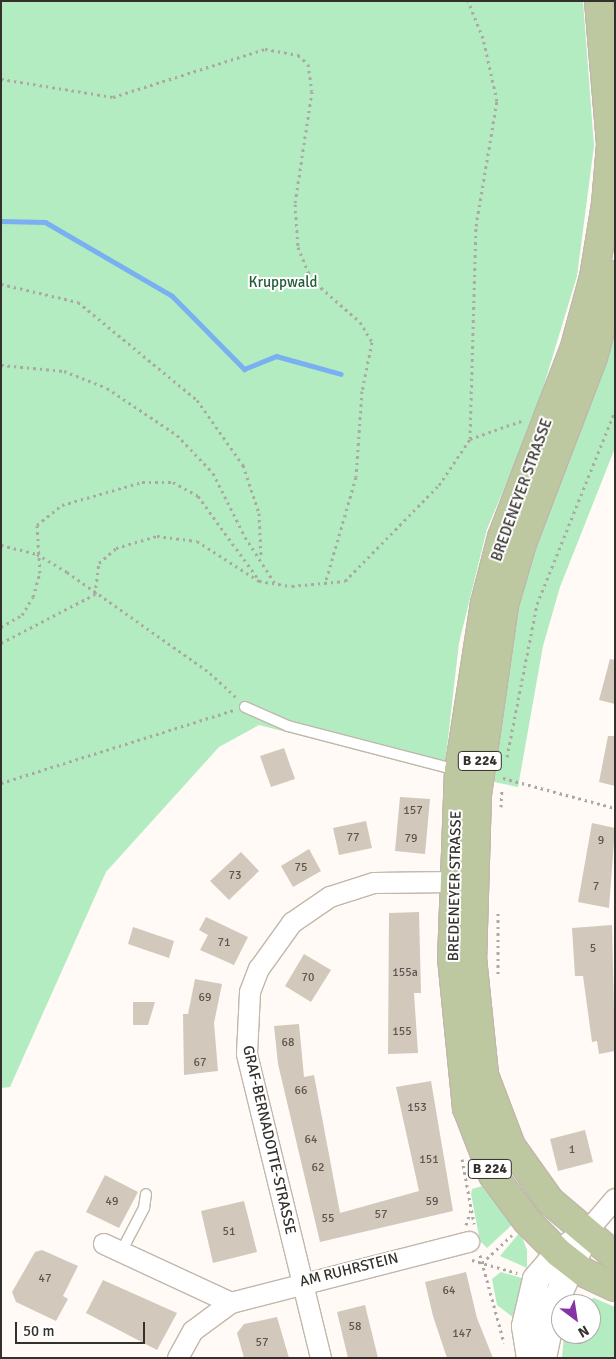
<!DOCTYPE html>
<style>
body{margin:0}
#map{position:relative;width:616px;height:1359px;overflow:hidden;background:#fffaf5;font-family:Signika,sans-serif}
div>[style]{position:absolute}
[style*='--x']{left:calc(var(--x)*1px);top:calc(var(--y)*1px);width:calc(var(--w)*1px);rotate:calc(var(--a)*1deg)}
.green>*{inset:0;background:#b3ecc1}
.stream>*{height:5px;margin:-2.5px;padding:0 2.5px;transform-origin:2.5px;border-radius:2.5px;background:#78b0f1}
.building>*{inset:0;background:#d3c8bc}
.path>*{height:3px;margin-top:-1.5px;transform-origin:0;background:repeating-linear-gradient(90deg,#aca8a3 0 2.5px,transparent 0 6.5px)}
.roads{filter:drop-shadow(1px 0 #c1b7ab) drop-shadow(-1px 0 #c1b7ab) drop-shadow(0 1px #c1b7ab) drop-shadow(0 -1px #c1b7ab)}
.service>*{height:10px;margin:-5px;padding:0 5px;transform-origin:5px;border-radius:5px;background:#fff}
.minor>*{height:20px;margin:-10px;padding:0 10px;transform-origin:10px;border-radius:10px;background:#fff}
.tertiary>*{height:26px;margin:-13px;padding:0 13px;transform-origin:13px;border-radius:13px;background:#fff}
.primary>*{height:28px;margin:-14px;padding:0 14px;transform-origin:14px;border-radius:14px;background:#bdc8a1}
span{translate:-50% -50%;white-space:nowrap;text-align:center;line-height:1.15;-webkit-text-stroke:4px #fff;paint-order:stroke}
.number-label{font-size:12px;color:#5c564f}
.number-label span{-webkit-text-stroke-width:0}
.shield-label span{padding:1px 4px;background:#fff;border:1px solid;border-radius:4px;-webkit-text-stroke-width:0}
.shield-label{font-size:14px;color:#34302b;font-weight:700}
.park-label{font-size:15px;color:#235b36}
.street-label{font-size:15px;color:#34302b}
.frame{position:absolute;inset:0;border:2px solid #34302b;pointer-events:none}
.north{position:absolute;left:551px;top:1294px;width:50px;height:50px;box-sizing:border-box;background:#fff;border:1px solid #aeacaa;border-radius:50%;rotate:149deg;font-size:14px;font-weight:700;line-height:20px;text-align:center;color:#34302b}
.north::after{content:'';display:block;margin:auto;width:18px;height:22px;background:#8534a4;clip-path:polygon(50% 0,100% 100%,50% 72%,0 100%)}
.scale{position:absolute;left:15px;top:1322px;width:130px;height:22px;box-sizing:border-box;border:2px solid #34302b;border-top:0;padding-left:6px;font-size:15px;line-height:18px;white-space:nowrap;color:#34302b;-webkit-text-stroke:4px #fff;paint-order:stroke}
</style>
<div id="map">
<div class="green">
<i style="clip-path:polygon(1px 1px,583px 1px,594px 146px,577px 276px,534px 418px,487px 529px,459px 643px,444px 773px,259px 725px,219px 747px,106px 872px,10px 1087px,1px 1088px)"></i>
<i style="clip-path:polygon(615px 325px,615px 448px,560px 587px,543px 646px,518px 787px,489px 781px,507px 639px,532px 548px)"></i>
<i style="clip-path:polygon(482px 1186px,513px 1224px,487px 1248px,480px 1241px,471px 1194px,472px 1189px)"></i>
<i style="clip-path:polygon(520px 1232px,527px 1250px,527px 1268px,500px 1256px)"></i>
<i style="clip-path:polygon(501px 1272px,525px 1279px,514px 1318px,497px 1305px,492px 1279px)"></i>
<i style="clip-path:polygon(594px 1298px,615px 1307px,615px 1358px,562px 1358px,564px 1334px,591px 1334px,591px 1304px,575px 1304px)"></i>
</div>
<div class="stream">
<i style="--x:1;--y:221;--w:44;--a:1.3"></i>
<i style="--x:45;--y:222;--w:147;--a:30.2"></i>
<i style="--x:172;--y:296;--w:103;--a:45.4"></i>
<i style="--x:244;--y:369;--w:35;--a:-22"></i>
<i style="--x:276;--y:356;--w:67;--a:15.5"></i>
</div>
<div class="building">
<i style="clip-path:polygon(610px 659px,615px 660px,615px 704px,599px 700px)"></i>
<i style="clip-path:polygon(608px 736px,615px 736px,615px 786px,599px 782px)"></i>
<i style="clip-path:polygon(284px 748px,295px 779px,271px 787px,260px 756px)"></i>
<i style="clip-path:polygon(400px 797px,430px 799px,425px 854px,395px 851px)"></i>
<i style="clip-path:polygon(366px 821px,372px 848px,339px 855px,333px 828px)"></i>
<i style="clip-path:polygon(592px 823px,615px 828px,609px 908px,578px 902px)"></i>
<i style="clip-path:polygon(309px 849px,321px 871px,293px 887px,281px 866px)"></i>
<i style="clip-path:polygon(241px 852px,259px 871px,229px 900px,210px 881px)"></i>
<i style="clip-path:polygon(419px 912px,421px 993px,414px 993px,418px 1053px,388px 1054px,389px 913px)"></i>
<i style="clip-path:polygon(206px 917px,248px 937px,234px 965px,200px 950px,208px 935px,199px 930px)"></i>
<i style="clip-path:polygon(612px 925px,615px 1051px,599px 1054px,597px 1041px,592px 1042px,583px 976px,575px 976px,572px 928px)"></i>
<i style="clip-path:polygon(133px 927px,174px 941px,169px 958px,128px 944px)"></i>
<i style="clip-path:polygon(304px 954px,331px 970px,311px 1002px,285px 986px)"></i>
<i style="clip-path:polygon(195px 979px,222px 984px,214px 1023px,218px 1071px,184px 1075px,183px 1014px,188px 1014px)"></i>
<i style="clip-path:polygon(133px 1002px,155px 1002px,148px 1025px,133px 1025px)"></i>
<i style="clip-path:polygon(299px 1024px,304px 1077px,314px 1075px,340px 1213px,419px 1191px,396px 1087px,431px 1081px,453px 1211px,320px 1242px,278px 1064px,274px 1026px)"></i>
<i style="clip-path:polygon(585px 1130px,593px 1162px,558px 1171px,550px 1139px)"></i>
<i style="clip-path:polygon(105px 1175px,138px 1192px,119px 1228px,86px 1212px)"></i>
<i style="clip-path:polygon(244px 1201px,257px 1252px,213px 1263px,201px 1211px)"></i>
<i style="clip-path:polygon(42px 1250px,78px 1266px,63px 1296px,68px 1299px,56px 1321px,16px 1302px,12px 1292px,35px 1252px)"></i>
<i style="clip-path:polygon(466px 1272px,477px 1318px,493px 1358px,447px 1358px,433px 1316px,425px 1282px)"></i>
<i style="clip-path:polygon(103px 1280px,177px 1313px,157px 1350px,86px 1313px)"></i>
<i style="clip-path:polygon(365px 1305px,378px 1358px,348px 1358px,337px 1312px)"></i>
<i style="clip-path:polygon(277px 1317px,289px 1358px,244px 1358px,237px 1333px,244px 1324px)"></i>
</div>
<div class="path">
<i style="--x:1;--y:79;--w:113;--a:9.1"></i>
<i style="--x:113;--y:97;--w:159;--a:-17.5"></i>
<i style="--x:265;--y:49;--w:34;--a:10"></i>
<i style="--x:298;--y:55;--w:13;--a:42"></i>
<i style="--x:308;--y:64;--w:27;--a:82"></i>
<i style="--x:312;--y:91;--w:114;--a:98.6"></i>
<i style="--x:295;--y:204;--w:43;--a:86"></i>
<i style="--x:298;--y:247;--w:35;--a:68"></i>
<i style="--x:311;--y:279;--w:65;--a:41.3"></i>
<i style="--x:360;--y:322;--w:23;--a:59"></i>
<i style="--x:372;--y:342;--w:50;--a:101.5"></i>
<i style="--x:362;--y:391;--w:86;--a:94"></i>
<i style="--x:356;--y:477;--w:111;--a:106.2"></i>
<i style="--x:1;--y:284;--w:79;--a:13.2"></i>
<i style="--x:78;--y:302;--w:154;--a:39.5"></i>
<i style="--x:197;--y:400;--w:80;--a:54.7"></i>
<i style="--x:243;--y:465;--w:51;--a:71.6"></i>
<i style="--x:259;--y:513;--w:44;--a:87.4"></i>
<i style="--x:1;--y:365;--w:63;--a:5.4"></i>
<i style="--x:64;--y:371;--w:46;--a:21.6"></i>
<i style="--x:107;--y:388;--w:84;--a:33.9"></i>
<i style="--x:177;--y:435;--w:52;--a:46.5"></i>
<i style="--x:213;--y:473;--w:72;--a:63.4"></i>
<i style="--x:245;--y:537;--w:54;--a:57.2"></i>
<i style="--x:470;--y:439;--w:57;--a:-19.4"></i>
<i style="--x:1;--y:545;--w:37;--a:14"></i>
<i style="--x:37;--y:554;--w:35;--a:31"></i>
<i style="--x:67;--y:572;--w:175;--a:35.2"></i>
<i style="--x:210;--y:673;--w:37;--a:43"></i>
<i style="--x:95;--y:594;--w:31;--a:-83"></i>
<i style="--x:99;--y:563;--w:23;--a:-41"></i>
<i style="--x:116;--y:548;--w:43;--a:-16.3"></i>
<i style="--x:157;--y:536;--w:40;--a:7.1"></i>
<i style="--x:197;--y:541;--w:74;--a:32.8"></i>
<i style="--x:259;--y:581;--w:33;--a:9"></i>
<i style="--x:292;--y:586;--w:53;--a:-5.4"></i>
<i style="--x:345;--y:581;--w:134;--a:-45.6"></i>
<i style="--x:439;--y:485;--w:55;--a:-56"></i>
<i style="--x:470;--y:439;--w:213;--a:-88.4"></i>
<i style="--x:476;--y:226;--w:127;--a:-80.5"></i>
<i style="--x:497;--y:101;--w:65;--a:-102.5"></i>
<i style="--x:483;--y:38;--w:40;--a:-112"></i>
<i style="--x:1;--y:627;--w:24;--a:-30"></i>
<i style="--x:22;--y:615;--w:21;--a:-59"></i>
<i style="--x:33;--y:597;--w:25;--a:-74"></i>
<i style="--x:40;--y:573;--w:48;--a:-93.6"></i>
<i style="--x:37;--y:525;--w:32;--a:-39"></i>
<i style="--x:62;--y:505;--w:83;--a:-16"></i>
<i style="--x:142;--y:482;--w:31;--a:0"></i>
<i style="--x:173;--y:482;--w:29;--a:29"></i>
<i style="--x:198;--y:496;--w:104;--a:54"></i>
<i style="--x:1;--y:643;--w:106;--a:-27.5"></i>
<i style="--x:507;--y:757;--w:156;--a:-78.9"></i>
<i style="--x:537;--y:604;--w:208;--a:-68"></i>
<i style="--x:503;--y:778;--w:116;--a:15"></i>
<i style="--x:1;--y:783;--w:244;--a:-17.4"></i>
<i style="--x:501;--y:807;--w:17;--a:-87"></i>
<i style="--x:498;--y:913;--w:61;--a:90"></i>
<i style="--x:462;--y:1159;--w:66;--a:79.5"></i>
<i style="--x:466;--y:1225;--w:16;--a:-72"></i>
<i style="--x:480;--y:1255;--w:91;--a:74.7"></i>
<i style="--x:472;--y:1260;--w:47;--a:16.1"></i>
<i style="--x:482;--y:1263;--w:41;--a:-43"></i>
</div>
<div class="roads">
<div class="service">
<i style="--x:245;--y:707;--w:47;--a:23.8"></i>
<i style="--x:288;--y:726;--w:175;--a:14.6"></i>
<i style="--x:121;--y:1252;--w:50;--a:-62.4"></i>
<i style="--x:144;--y:1208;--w:14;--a:-82"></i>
</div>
<div class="minor">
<i style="--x:585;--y:1234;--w:46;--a:-49.4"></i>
<i style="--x:104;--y:1244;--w:140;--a:24.9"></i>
<i style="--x:178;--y:1358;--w:31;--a:-61"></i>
<i style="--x:193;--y:1331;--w:47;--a:-36.4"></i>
<i style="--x:231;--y:1303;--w:246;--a:-14.4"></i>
<i style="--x:321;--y:1358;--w:313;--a:-103.7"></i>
<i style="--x:247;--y:1054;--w:62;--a:-87.2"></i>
<i style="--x:250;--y:992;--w:25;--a:-69"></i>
<i style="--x:259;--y:969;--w:57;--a:-54.3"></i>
<i style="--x:292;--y:923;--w:46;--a:-34.4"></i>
<i style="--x:330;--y:897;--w:46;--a:-17.7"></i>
<i style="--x:374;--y:883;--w:79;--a:-0.7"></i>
</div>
<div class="tertiary">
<i style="--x:530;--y:1358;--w:32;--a:-99"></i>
<i style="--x:525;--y:1326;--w:48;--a:-76.8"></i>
<i style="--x:536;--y:1279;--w:35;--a:-49"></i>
<i style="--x:559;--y:1253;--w:32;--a:-36"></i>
<i style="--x:543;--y:1358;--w:54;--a:-78.3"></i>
<i style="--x:554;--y:1305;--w:67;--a:-66.1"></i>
</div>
<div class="primary">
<i style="--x:599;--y:1;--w:144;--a:85.2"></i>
<i style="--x:611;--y:145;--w:59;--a:94.8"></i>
<i style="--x:606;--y:204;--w:74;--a:99.3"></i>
<i style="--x:594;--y:277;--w:73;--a:105.2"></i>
<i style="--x:575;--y:347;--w:204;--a:111"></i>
<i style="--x:502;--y:537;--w:68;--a:104.4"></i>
<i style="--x:485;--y:603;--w:169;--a:98.8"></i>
<i style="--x:459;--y:770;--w:188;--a:92.1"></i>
<i style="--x:452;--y:958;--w:151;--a:84.3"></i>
<i style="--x:467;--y:1108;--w:72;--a:68.8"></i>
<i style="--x:493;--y:1175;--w:57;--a:53.5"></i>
<i style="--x:527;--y:1221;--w:45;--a:45"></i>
<i style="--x:559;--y:1253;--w:33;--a:38"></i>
<i style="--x:585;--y:1273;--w:33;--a:25"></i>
<i style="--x:615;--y:275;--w:85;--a:105"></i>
<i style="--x:593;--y:357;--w:199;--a:110.9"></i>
<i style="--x:522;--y:543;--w:65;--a:106.2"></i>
<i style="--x:504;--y:605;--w:191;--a:98.1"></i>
<i style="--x:477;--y:794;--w:164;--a:91.7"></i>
<i style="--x:472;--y:958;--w:118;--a:84.1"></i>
<i style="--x:484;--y:1075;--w:76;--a:69.2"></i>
<i style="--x:511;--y:1146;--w:67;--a:54.7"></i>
<i style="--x:550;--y:1201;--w:85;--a:40.2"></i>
</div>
</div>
<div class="number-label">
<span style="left:413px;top:811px">157</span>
<span style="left:353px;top:838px">77</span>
<span style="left:411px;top:839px">79</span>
<span style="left:601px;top:841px">9</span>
<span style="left:301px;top:868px">75</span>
<span style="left:235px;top:876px">73</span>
<span style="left:596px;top:887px">7</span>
<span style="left:224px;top:943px">71</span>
<span style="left:593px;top:949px">5</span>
<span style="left:405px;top:973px">155a</span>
<span style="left:308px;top:978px">70</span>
<span style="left:205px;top:998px">69</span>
<span style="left:402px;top:1032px">155</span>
<span style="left:288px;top:1043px">68</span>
<span style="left:200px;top:1063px">67</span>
<span style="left:301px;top:1091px">66</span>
<span style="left:417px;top:1108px">153</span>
<span style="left:311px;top:1140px">64</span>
<span style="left:572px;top:1150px">1</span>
<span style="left:429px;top:1160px">151</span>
<span style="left:318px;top:1168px">62</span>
<span style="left:112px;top:1202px">49</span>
<span style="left:432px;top:1202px">59</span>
<span style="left:381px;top:1215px">57</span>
<span style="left:328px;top:1219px">55</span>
<span style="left:229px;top:1232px">51</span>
<span style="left:45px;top:1279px">47</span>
<span style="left:449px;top:1291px">64</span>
<span style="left:355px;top:1327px">58</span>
<span style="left:462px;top:1334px">147</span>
<span style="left:262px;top:1343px">57</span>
</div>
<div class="shield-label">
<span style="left:480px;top:761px">B 224</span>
<span style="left:490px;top:1169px">B 224</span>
</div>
<div class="park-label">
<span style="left:283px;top:283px">Kruppwald</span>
</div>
<div class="street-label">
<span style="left:522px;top:490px;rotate:-70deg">BREDENEYER STRASSE</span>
<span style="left:455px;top:886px;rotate:-89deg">BREDENEYER STRASSE</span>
<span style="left:269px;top:1140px;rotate:77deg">GRAF-BERNADOTTE-STRASSE</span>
<span style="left:349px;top:1270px;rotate:-14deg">AM RUHRSTEIN</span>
</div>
<div class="frame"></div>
<div class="north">N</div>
<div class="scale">50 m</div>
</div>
